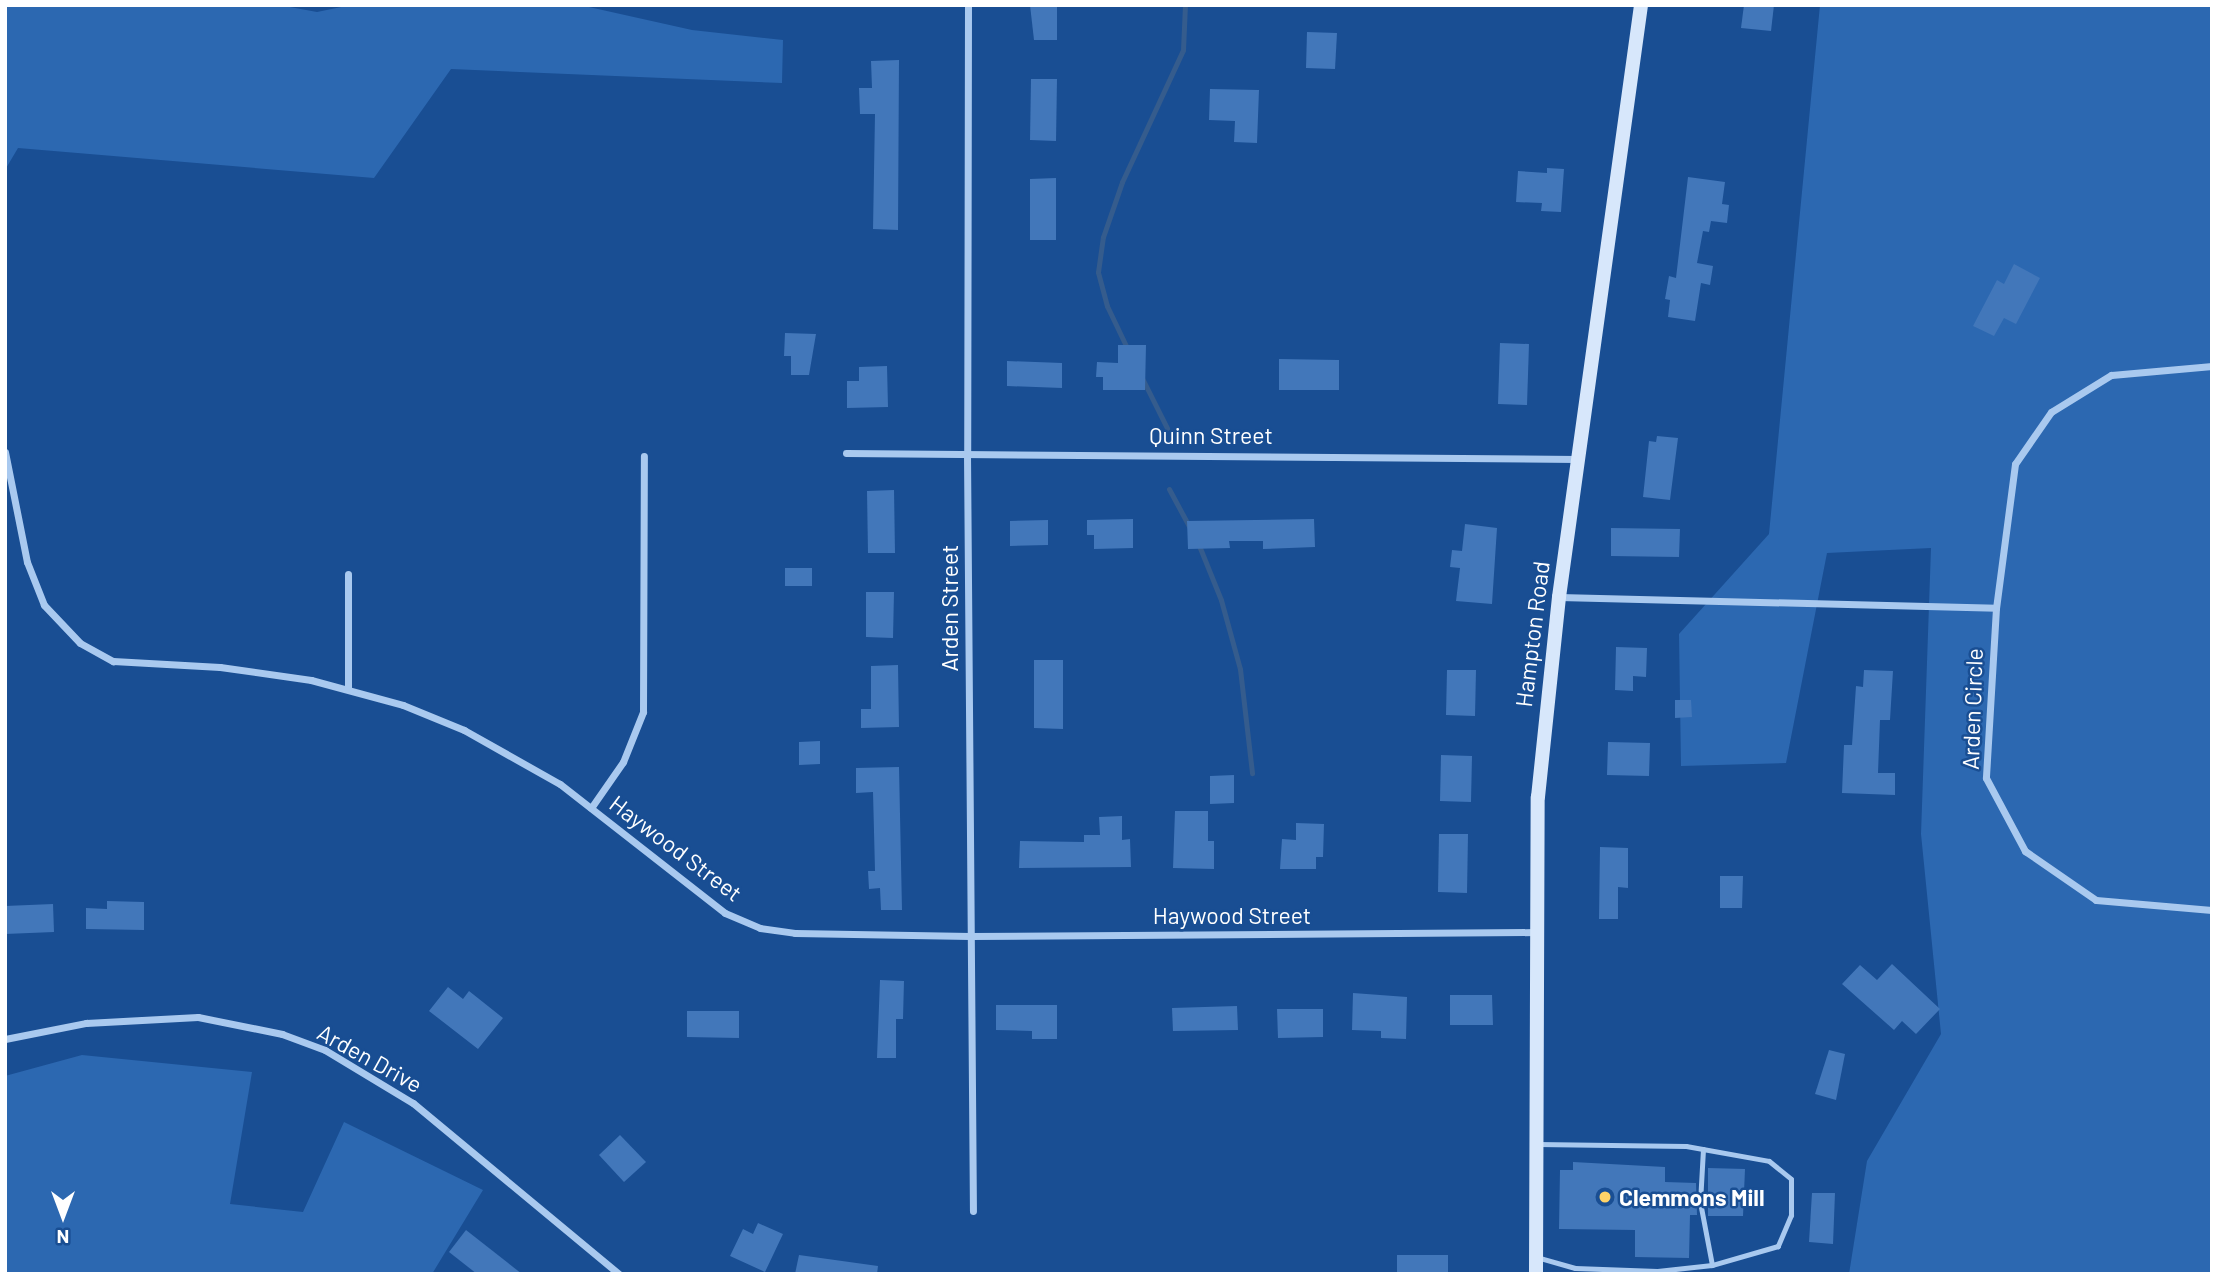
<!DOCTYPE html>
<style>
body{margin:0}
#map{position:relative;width:2217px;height:1279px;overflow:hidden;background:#194e93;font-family:Barlow,sans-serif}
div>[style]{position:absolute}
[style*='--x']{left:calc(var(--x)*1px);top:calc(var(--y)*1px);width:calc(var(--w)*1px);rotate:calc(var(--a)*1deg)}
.green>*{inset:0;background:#2c68b1}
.stream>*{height:5px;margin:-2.5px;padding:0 2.5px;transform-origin:2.5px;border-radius:2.5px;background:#355c8d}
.building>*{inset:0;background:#4277ba}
.lane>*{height:5px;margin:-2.5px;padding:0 2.5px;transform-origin:2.5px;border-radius:2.5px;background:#a9c9ef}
.street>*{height:7px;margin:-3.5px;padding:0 3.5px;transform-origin:3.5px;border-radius:3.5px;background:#a9c9ef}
.secondary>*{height:14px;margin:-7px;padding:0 7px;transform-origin:7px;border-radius:7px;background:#d7e7fb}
.dots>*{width:19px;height:19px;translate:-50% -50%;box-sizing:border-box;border:4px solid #194e93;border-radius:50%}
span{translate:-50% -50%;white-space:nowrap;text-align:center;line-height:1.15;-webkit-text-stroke:5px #194e93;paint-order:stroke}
.street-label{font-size:23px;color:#fff}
.poi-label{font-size:23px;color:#fff;font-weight:700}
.left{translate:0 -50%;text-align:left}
.frame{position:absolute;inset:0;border:7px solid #fff;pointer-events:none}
.north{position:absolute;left:28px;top:1181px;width:70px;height:70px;-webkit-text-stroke:5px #194e93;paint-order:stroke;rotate:180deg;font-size:19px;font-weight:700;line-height:28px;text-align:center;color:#fff}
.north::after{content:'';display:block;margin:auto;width:24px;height:32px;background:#fff;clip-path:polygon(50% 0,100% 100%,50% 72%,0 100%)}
</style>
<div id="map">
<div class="green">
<i style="clip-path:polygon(5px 5px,279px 5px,317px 12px,351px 5px,580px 5px,692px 30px,783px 40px,782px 83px,451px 69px,374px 178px,18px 148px,5px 170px)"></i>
<i style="clip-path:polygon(1820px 5px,2212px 5px,2212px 1274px,1849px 1274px,1867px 1161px,1941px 1034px,1921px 834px,1931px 548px,1827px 553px,1786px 763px,1681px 766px,1679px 634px,1769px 534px)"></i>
<i style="clip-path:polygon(82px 1055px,252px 1072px,230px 1204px,303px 1212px,344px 1122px,483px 1190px,432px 1274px,5px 1274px,5px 1076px)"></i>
</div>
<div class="stream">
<i style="--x:1128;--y:350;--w:49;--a:-115.5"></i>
<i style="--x:1107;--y:306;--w:35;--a:-105"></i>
<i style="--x:1098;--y:272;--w:35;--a:-82"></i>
<i style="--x:1103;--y:237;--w:58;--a:-70.9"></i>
<i style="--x:1122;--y:182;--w:145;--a:-65.2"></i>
<i style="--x:1183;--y:50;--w:45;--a:-87.5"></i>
<i style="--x:1142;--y:378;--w:56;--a:63.4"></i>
<i style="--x:1169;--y:489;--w:44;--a:61.7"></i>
<i style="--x:1198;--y:543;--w:61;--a:68"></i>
<i style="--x:1221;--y:600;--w:72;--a:74.6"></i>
<i style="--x:1240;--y:669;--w:105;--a:83.4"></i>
</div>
<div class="building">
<i style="clip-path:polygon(1030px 5px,1057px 5px,1057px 40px,1034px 40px)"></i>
<i style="clip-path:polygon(1744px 5px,1774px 5px,1771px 31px,1741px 28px)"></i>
<i style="clip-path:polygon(1307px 32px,1337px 33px,1335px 69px,1306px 68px)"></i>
<i style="clip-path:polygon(899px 60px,898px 230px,873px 229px,875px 114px,860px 114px,859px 88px,872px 88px,871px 61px)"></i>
<i style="clip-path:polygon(1031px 79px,1057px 79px,1056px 141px,1030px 140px)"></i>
<i style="clip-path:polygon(1210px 89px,1259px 90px,1257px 143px,1234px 142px,1235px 121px,1209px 120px)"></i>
<i style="clip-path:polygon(1547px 168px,1564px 169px,1561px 212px,1541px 211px,1542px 203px,1516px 202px,1518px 171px,1547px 173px)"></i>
<i style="clip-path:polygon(1688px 177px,1725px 182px,1722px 204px,1729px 205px,1727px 223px,1711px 221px,1709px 232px,1703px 231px,1697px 263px,1713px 266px,1710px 285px,1701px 283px,1695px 321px,1668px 317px,1670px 300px,1665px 299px,1669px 276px,1676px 278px)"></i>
<i style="clip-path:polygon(1056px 178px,1056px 240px,1030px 240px,1030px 179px)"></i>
<i style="clip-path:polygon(2014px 264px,2040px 278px,2016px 324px,2004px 318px,1994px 336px,1973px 326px,1997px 280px,2004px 284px)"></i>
<i style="clip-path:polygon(785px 333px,816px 334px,809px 375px,791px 375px,791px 356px,784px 356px)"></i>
<i style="clip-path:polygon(1500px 343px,1529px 344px,1527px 405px,1498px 404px)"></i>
<i style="clip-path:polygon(1118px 345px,1146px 345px,1145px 390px,1103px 390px,1103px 377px,1096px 377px,1097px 362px,1118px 363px)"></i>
<i style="clip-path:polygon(1279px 359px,1339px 360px,1339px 390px,1279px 390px)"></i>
<i style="clip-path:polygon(1007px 361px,1062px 363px,1062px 388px,1007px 386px)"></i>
<i style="clip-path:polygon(887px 366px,888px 407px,847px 408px,847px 381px,859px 381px,859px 367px)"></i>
<i style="clip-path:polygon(1657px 436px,1678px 438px,1670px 500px,1643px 497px,1649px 441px,1656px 442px)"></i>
<i style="clip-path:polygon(894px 490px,895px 553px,868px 553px,867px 491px)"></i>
<i style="clip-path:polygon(1133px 519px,1133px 548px,1094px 549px,1094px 535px,1087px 535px,1087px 520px)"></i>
<i style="clip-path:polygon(1314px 519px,1315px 547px,1263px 549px,1263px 541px,1229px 541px,1230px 548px,1188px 549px,1187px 521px)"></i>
<i style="clip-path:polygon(1048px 520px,1048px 545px,1010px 546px,1010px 521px)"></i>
<i style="clip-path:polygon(1465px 524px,1497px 528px,1492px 604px,1456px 601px,1460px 568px,1450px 567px,1452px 550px,1462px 551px)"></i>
<i style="clip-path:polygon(1611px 528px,1680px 529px,1679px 557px,1611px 556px)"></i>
<i style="clip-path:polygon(785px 568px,812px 568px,812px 586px,785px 586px)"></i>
<i style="clip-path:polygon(866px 592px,894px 592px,893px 638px,866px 637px)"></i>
<i style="clip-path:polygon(1616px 647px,1647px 648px,1646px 677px,1633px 676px,1633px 691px,1615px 690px)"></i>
<i style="clip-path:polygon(1034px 660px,1063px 660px,1063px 729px,1034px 728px)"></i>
<i style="clip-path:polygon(898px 665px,899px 727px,861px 728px,861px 709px,871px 709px,871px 666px)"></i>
<i style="clip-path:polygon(1447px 670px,1476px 670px,1475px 716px,1446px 715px)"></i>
<i style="clip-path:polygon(1864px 670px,1893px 671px,1890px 720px,1880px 720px,1878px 773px,1895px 773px,1895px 795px,1842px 793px,1844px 745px,1852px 745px,1856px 686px,1863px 687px)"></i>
<i style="clip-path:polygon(1675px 700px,1691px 700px,1692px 717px,1675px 718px)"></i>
<i style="clip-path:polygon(820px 741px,820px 764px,799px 765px,799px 742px)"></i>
<i style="clip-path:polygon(1608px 742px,1650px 743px,1649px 776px,1607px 775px)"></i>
<i style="clip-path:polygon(1441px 755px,1472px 756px,1471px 802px,1440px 801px)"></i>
<i style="clip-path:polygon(899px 767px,902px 910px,881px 910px,880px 888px,869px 889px,868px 871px,875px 871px,873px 792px,856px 793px,856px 768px)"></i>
<i style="clip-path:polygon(1234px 775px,1234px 803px,1210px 804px,1210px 776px)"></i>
<i style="clip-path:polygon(1175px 811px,1208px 811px,1208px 841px,1214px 841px,1214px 869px,1173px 868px)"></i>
<i style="clip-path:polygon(1122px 816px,1122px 840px,1130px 839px,1131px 867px,1019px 868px,1020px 841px,1084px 842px,1084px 835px,1100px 835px,1099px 817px)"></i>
<i style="clip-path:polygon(1296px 823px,1324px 824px,1323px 857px,1316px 857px,1316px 869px,1280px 869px,1282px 839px,1296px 840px)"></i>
<i style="clip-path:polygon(1439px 834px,1468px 834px,1467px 893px,1438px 892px)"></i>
<i style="clip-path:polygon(1600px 847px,1628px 848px,1628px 888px,1618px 887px,1618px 919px,1599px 919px)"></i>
<i style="clip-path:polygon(1720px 876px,1743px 876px,1742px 908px,1720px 908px)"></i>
<i style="clip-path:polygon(107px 901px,144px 902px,144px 930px,86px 929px,86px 908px,107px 909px)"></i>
<i style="clip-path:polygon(53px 904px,54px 932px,5px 934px,5px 906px)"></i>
<i style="clip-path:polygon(1892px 964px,1940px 1009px,1916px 1034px,1902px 1021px,1894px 1030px,1842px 984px,1860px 965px,1877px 980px)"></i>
<i style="clip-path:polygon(880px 980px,904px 981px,903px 1019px,896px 1019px,896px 1058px,877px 1058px)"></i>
<i style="clip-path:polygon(448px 987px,463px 999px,469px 991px,503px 1018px,478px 1049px,429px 1011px)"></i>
<i style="clip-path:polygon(1353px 993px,1407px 997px,1406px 1039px,1381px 1038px,1381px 1031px,1352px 1030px)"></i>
<i style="clip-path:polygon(1450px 995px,1492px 995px,1493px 1025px,1450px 1025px)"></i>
<i style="clip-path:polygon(996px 1005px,1057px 1005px,1057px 1039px,1032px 1039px,1032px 1031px,996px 1030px)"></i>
<i style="clip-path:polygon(1237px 1006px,1238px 1030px,1173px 1031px,1172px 1008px)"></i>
<i style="clip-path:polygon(1277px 1009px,1323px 1009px,1323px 1037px,1278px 1038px)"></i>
<i style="clip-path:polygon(687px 1011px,739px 1011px,739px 1038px,687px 1037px)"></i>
<i style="clip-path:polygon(1829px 1050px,1845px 1054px,1836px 1100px,1815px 1094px)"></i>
<i style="clip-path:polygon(620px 1135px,646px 1162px,624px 1182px,599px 1155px)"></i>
<i style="clip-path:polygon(1573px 1162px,1665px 1167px,1665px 1182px,1696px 1183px,1697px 1215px,1690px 1215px,1689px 1258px,1635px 1257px,1635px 1230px,1559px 1229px,1560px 1170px,1573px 1170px)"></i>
<i style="clip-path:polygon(1708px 1168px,1745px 1169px,1743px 1216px,1708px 1216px)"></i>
<i style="clip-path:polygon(1812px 1193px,1835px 1193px,1833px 1244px,1809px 1242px)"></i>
<i style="clip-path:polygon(758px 1223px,783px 1234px,765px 1272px,730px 1256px,743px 1229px,753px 1234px)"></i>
<i style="clip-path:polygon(466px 1230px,522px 1274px,477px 1274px,449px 1252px)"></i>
<i style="clip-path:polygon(799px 1255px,878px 1266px,877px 1274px,795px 1274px)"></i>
<i style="clip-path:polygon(1397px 1255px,1448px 1255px,1448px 1274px,1397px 1274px)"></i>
</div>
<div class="lane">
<i style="--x:1537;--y:1144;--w:149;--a:0.8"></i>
<i style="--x:1686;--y:1146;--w:84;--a:10.2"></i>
<i style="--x:1769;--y:1161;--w:28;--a:39"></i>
<i style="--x:1791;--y:1179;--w:36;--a:90"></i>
<i style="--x:1791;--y:1215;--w:34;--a:113"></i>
<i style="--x:1778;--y:1246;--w:69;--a:163.9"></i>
<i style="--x:1712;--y:1265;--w:55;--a:173.8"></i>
<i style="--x:1657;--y:1271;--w:82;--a:-177.9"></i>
<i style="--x:1575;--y:1268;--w:37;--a:-164"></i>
<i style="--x:1703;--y:1149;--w:53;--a:93.2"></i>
<i style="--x:1700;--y:1202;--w:64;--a:79.2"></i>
</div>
<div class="street">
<i style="--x:968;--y:5;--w:448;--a:90.1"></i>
<i style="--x:967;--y:453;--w:758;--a:89.55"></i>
<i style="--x:2212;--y:366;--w:101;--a:174.9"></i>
<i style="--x:2111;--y:375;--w:70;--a:148.3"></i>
<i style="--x:2051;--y:412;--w:63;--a:124.7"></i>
<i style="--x:2015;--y:464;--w:145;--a:97.5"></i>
<i style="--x:1996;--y:608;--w:170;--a:93.4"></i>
<i style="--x:1986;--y:778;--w:83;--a:61.9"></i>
<i style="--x:2025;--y:851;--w:86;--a:34.6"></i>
<i style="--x:2096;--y:900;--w:116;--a:4.9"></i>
<i style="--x:5;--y:452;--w:112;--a:78.7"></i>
<i style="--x:27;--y:562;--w:46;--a:68.4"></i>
<i style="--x:44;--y:605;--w:52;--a:46.5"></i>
<i style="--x:80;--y:643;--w:38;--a:29"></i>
<i style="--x:113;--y:661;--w:107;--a:3.2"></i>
<i style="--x:220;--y:667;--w:92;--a:8.1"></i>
<i style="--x:311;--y:680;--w:95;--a:15.2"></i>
<i style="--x:403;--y:705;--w:66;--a:22.3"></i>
<i style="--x:464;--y:730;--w:110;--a:29.4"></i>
<i style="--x:560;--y:784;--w:209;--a:38"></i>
<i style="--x:725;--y:913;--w:38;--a:23"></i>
<i style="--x:760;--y:928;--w:35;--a:8"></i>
<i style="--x:795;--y:933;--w:175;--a:1"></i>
<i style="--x:970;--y:936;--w:566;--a:-0.4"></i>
<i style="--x:846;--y:453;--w:731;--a:0.47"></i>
<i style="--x:348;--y:574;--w:115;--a:90"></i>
<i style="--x:1559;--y:597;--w:437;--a:1.4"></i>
<i style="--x:591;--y:808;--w:56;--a:-55.2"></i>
<i style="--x:623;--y:762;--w:54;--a:-68.2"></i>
<i style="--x:643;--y:712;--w:256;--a:-89.8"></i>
<i style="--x:5;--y:1039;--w:83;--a:-11.2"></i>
<i style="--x:86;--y:1023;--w:112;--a:-3.1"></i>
<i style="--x:198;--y:1017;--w:86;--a:11.4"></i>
<i style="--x:282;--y:1034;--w:46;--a:20.4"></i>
<i style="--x:325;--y:1050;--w:103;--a:31.1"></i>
<i style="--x:413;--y:1103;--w:268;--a:39.7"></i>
</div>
<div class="secondary">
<i style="--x:1536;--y:1274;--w:477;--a:-89.8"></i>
<i style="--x:1538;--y:797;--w:201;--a:-84"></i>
<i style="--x:1559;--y:597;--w:598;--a:-82.11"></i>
</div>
<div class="dots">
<i style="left:1605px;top:1197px;background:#ffd368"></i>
</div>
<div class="street-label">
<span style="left:1211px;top:435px">Quinn Street</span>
<span style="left:949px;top:608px;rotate:-90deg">Arden Street</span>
<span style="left:1532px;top:634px;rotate:-83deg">Hampton Road</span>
<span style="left:1972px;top:709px;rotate:-88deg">Arden Circle</span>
<span style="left:676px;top:848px;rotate:37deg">Haywood Street</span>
<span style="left:1232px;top:915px">Haywood Street</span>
<span style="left:370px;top:1058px;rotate:29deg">Arden Drive</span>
</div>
<div class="poi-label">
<span class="left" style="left:1619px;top:1197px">Clemmons Mill</span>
</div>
<div class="frame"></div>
<div class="north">N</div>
</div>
